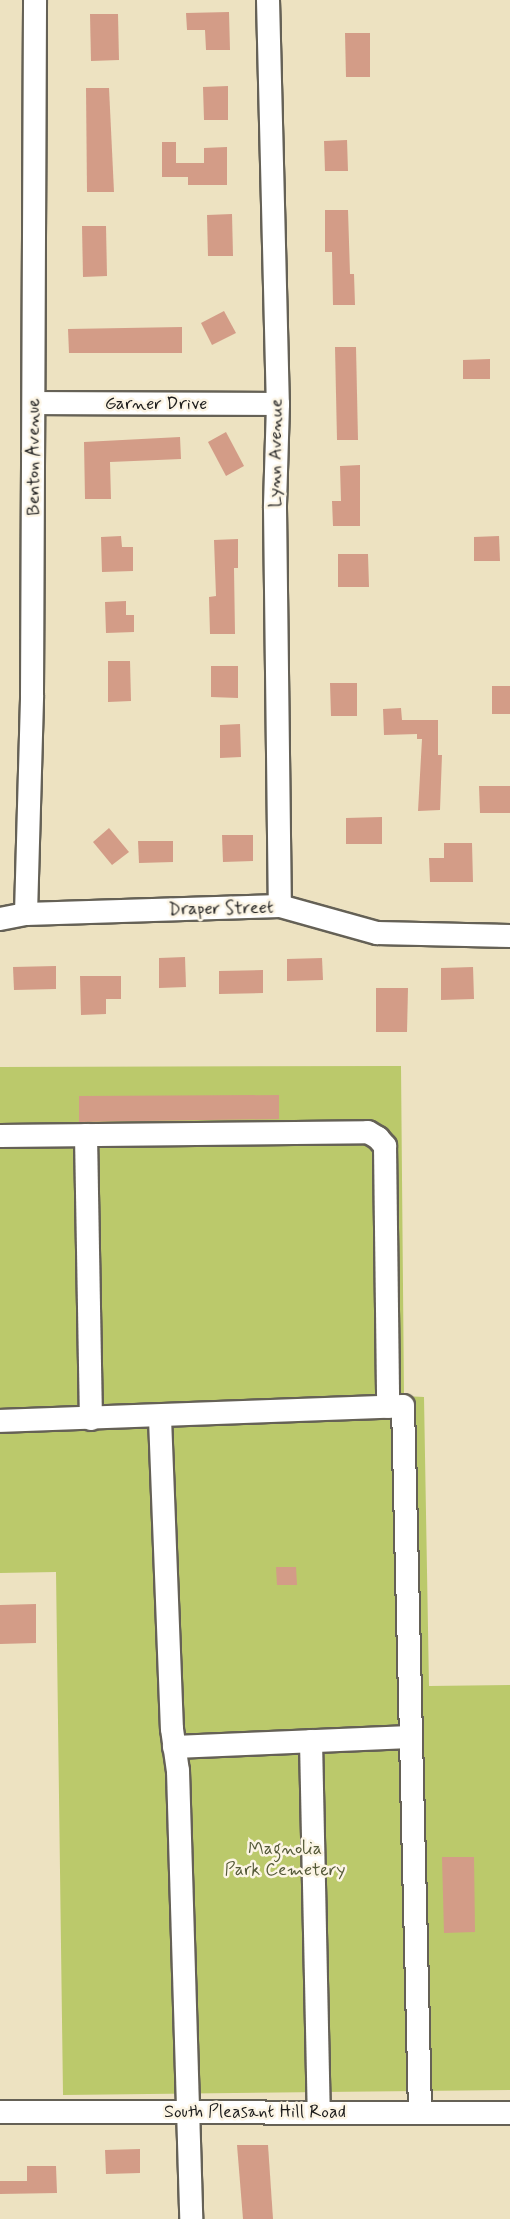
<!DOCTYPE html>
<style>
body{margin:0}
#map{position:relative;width:510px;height:2219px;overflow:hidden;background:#ede2c1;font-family:Mynerve,sans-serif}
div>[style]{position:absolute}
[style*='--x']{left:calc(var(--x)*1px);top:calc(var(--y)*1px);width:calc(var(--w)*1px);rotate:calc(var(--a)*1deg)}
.green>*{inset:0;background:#bbc96b}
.building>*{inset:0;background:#d39c87}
.roads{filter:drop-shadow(2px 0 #656156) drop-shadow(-2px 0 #656156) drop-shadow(0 2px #656156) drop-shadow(0 -2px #656156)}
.minor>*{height:22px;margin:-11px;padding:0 11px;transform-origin:11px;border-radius:11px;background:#fff}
span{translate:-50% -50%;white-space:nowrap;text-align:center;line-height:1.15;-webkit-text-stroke:5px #fcf5e5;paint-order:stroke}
.street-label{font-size:18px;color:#1c1c1c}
.park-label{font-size:18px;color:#545938}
</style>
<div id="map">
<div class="green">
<i style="clip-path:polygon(401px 1066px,404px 1396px,424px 1397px,429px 1686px,510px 1685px,510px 2090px,63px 2095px,56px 1572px,0 1573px,0 1067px)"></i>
</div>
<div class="building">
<i style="clip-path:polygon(229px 12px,230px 50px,206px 50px,205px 30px,187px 30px,186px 13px)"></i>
<i style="clip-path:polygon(90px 14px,118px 14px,119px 60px,91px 61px)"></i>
<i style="clip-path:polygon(345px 33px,370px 33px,370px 77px,346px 77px)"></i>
<i style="clip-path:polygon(228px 86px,228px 120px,204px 120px,203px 87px)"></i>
<i style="clip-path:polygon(86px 88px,109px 88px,114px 192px,87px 192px)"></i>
<i style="clip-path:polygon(347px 140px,348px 171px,325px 171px,324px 141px)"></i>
<i style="clip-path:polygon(162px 142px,176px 142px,176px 163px,204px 163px,204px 148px,227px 147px,227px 185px,188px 185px,188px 177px,162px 177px)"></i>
<i style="clip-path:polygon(325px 210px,348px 210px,350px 274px,354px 274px,355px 305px,333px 305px,332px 252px,325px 252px)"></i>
<i style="clip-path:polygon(232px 214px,233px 256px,208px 256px,207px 215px)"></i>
<i style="clip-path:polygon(82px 226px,106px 226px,107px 276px,83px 277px)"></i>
<i style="clip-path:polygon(224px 311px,236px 333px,212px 345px,201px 323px)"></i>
<i style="clip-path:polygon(182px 327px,182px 353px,69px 353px,68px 329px)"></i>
<i style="clip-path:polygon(335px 347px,356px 347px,358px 440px,337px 440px)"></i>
<i style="clip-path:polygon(490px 359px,490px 379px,463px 379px,463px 360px)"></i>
<i style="clip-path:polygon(226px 432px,244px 466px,226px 476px,208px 442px)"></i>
<i style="clip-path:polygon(180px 437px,181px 459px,110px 462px,111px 499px,85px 499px,84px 442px)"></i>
<i style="clip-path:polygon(360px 465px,360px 526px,333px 526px,332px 501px,341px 501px,340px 466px)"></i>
<i style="clip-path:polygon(121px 536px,122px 547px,133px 547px,133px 571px,102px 572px,101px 537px)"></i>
<i style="clip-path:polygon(499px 536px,500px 561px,474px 561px,474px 537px)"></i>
<i style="clip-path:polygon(238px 539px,238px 568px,234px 568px,235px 634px,210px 634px,209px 597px,216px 596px,214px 540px)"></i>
<i style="clip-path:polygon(338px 554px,368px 554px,369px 587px,338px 587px)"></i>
<i style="clip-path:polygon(126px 601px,126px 615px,134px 615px,134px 632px,106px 633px,105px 602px)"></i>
<i style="clip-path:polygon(108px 661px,130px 661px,131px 701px,108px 702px)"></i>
<i style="clip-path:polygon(211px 666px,238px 666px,238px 698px,211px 697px)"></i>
<i style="clip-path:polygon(330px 683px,357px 683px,357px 716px,331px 716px)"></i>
<i style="clip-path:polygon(492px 686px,510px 686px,510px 714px,492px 714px)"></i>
<i style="clip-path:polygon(401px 708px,402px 720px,438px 720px,438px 755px,442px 755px,440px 810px,418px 811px,422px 739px,417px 739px,417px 734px,384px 735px,383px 709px)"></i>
<i style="clip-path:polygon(240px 724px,241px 757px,220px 758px,220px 725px)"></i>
<i style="clip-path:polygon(479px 786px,510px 786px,510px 813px,480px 813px)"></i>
<i style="clip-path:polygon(382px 817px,382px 844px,346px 844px,346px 818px)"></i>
<i style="clip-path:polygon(109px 828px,129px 852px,112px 865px,93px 842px)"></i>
<i style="clip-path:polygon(222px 835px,253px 835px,253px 861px,223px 862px)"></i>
<i style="clip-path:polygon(138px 841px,173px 841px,173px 862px,139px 863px)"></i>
<i style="clip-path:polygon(444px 843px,472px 843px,473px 882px,430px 882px,429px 858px,444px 858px)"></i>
<i style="clip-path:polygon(185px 957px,186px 987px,159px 988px,159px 958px)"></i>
<i style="clip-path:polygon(322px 958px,323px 980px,287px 981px,287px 959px)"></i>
<i style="clip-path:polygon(56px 966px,56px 989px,14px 990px,13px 967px)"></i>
<i style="clip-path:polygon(473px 967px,474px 999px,441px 1000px,441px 968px)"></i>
<i style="clip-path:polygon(263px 970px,263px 993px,219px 994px,219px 971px)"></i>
<i style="clip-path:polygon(80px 976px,121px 976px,121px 999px,106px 999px,106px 1014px,81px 1015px)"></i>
<i style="clip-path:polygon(376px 988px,408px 988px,407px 1032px,376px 1032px)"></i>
<i style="clip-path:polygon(279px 1095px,279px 1119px,79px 1122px,79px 1096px)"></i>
<i style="clip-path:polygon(276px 1567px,296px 1567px,297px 1585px,277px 1585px)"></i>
<i style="clip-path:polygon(36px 1604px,36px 1643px,0 1644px,0 1605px)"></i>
<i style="clip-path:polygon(442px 1857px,474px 1857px,475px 1932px,444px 1933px)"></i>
<i style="clip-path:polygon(237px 2145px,268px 2145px,273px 2219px,243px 2219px)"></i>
<i style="clip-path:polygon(140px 2149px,140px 2173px,106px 2174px,105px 2150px)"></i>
<i style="clip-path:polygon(27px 2166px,56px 2166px,57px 2193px,0 2194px,0 2181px,27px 2181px)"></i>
</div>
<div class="roads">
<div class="minor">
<i style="--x:268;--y:0;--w:404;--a:88.6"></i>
<i style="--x:278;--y:404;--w:104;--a:91.7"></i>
<i style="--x:275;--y:508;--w:398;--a:89.3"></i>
<i style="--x:34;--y:403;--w:244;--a:0.2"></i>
<i style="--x:26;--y:914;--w:219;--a:-88.4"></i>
<i style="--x:32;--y:695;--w:695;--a:-89.75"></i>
<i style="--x:0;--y:919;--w:26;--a:-11"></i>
<i style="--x:26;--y:914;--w:254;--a:-1.8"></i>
<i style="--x:280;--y:906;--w:101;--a:15.6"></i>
<i style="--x:377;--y:933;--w:133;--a:1.3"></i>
<i style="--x:86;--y:1135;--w:284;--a:89"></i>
<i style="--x:0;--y:1136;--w:368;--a:-0.6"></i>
<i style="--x:368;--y:1132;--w:12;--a:31"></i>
<i style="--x:378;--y:1138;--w:11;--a:49"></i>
<i style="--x:385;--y:1146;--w:261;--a:89.3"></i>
<i style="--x:160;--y:1418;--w:311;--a:87.8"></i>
<i style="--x:172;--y:1729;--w:42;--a:81.9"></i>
<i style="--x:178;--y:1771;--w:448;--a:88.3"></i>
<i style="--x:0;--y:1421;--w:403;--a:-2.1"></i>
<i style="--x:403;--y:1406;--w:707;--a:88.62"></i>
<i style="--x:311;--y:1741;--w:371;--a:88.8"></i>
<i style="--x:174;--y:1747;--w:237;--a:-2.4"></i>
<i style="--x:0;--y:2112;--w:510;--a:0.11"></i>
</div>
</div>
<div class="street-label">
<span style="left:156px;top:404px">Garner Drive</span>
<span style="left:276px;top:453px;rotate:-89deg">Lynn Avenue</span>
<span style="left:34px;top:457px;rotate:-90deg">Benton Avenue</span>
<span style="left:221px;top:909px;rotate:-1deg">Draper Street</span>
<span style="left:255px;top:2112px">South Pleasant Hill Road</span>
</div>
<div class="park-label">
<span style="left:285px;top:1860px">Magnolia<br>Park Cemetery</span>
</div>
</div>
